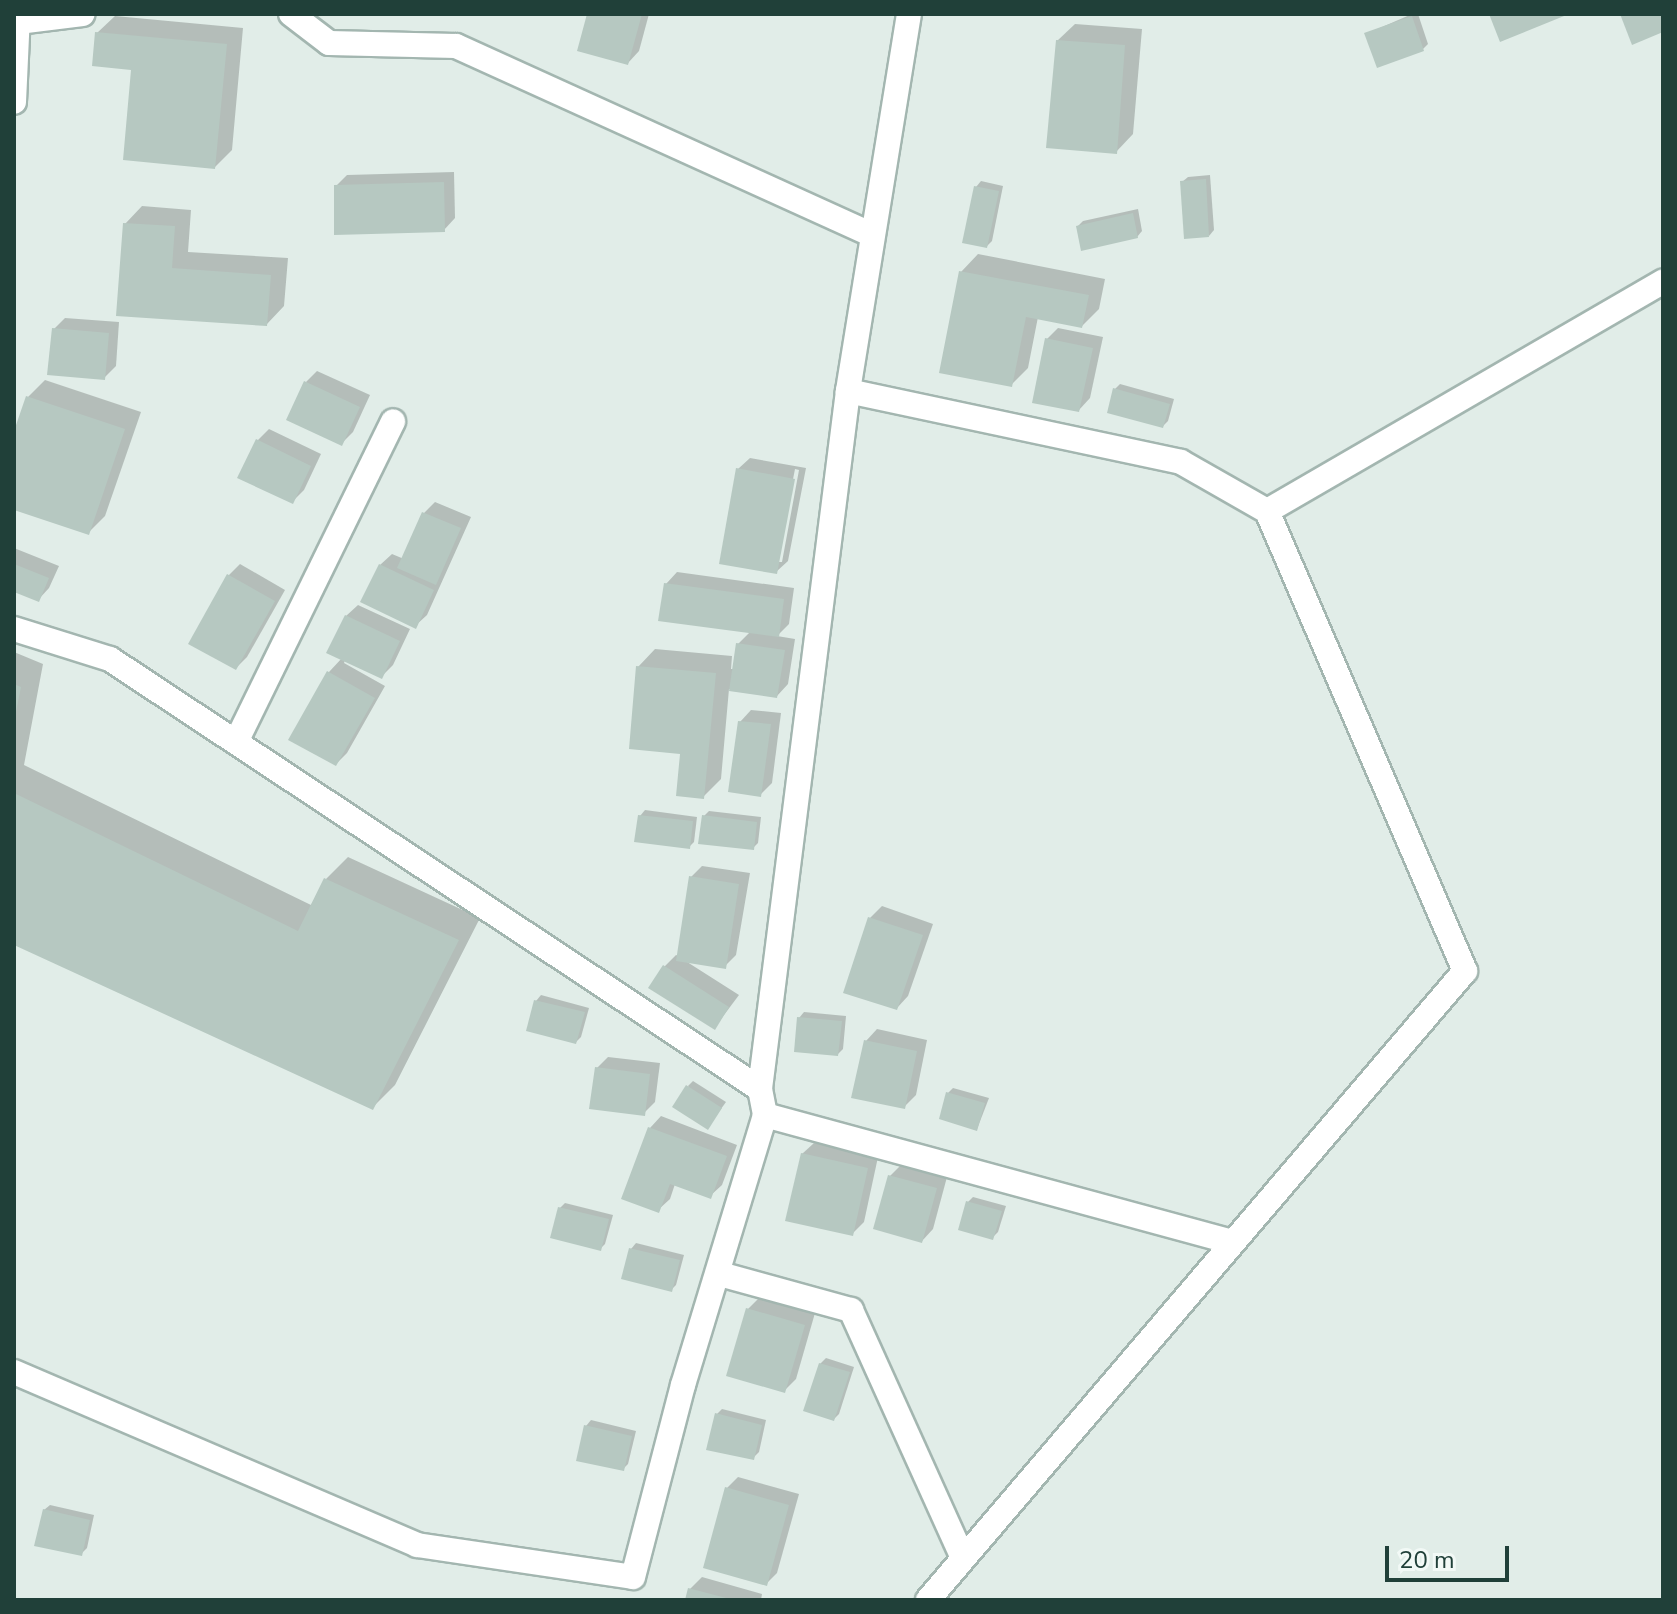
<!DOCTYPE html>
<style>
body{margin:0}
#map{position:relative;width:1677px;height:1614px;overflow:hidden;background:#e1ede8;font-family:"Nunito Sans",sans-serif}
div>[style]{position:absolute}
[style*='--x']{left:calc(var(--x)*1px);top:calc(var(--y)*1px);width:calc(var(--w)*1px);rotate:calc(var(--a)*1deg)}
.shadow>*{inset:0;background:#0003}
.building>*{inset:0;background:#b6c8c1}
.roads{filter:drop-shadow(2px 0 #a3b6b0) drop-shadow(-2px 0 #a3b6b0) drop-shadow(0 2px #a3b6b0) drop-shadow(0 -2px #a3b6b0)}
.minor>*{height:24px;margin:-12px;padding:0 12px;transform-origin:12px;border-radius:12px;background:#fff}
.secondary>*{height:24px;margin:-12px;padding:0 12px;transform-origin:12px;border-radius:12px;background:#fff}
span{translate:-50% -50%;white-space:nowrap;text-align:center;line-height:1.15;-webkit-text-stroke:7px #f2f9f6;paint-order:stroke}
.frame{position:absolute;inset:0;border:16px solid #204039;pointer-events:none}
.scale{position:absolute;left:1385px;top:1546px;width:124px;height:36px;box-sizing:border-box;border:4px solid #204039;border-top:0;padding-left:10px;font-size:24px;line-height:28px;white-space:nowrap;color:#204039;-webkit-text-stroke:6px #f2f9f6;paint-order:stroke}
</style>
<div id="map">
<div class="shadow">
<i style="clip-path:polygon(589px 14px,649px 14px,639px 51px,628px 63px)"></i>
<i style="clip-path:polygon(1412px 14px,1418px 14px,1428px 44px,1423px 49px,1366px 34px)"></i>
<i style="clip-path:polygon(115px 16px,243px 28px,232px 150px,215px 167px,134px 68px,97px 33px)"></i>
<i style="clip-path:polygon(1075px 24px,1142px 29px,1133px 134px,1116px 152px,1057px 41px)"></i>
<i style="clip-path:polygon(454px 172px,455px 218px,444px 230px,336px 186px,347px 175px)"></i>
<i style="clip-path:polygon(1210px 175px,1214px 230px,1209px 236px,1182px 182px,1188px 177px)"></i>
<i style="clip-path:polygon(981px 181px,1003px 186px,992px 241px,987px 246px,976px 187px)"></i>
<i style="clip-path:polygon(142px 206px,191px 210px,188px 252px,288px 258px,284px 306px,267px 324px,118px 314px,125px 224px)"></i>
<i style="clip-path:polygon(1138px 209px,1142px 231px,1137px 237px,1078px 226px,1083px 221px)"></i>
<i style="clip-path:polygon(978px 254px,1105px 279px,1099px 309px,1082px 326px,1038px 317px,1028px 368px,1011px 385px,961px 272px)"></i>
<i style="clip-path:polygon(65px 318px,119px 322px,116px 366px,104px 378px,54px 329px)"></i>
<i style="clip-path:polygon(1058px 328px,1103px 337px,1090px 398px,1079px 410px,1047px 339px)"></i>
<i style="clip-path:polygon(317px 371px,370px 395px,353px 432px,341px 444px,306px 382px)"></i>
<i style="clip-path:polygon(45px 380px,141px 412px,105px 516px,88px 533px,14px 508px,14px 437px,28px 397px)"></i>
<i style="clip-path:polygon(1120px 384px,1174px 399px,1168px 421px,1163px 426px,1115px 389px)"></i>
<i style="clip-path:polygon(269px 429px,321px 454px,304px 490px,292px 502px,257px 441px)"></i>
<i style="clip-path:polygon(evenodd,750px 458px,806px 468px,788px 561px,776px 572px,738px 469px,750px 458px,795px 469px,799px 470px,782px 562px,777px 562px,795px 469px)"></i>
<i style="clip-path:polygon(435px 502px,471px 517px,427px 615px,415px 626px,380px 565px,392px 554px,404px 559px,424px 513px)"></i>
<i style="clip-path:polygon(14px 548px,59px 566px,49px 588px,38px 600px,14px 590px)"></i>
<i style="clip-path:polygon(240px 564px,285px 590px,247px 657px,236px 668px,229px 575px)"></i>
<i style="clip-path:polygon(677px 572px,794px 588px,789px 624px,777px 636px,795px 639px,788px 684px,777px 696px,729px 689px,721px 779px,703px 797px,638px 667px,655px 649px,732px 656px,731px 669px,734px 669px,738px 644px,750px 632px,666px 584px)"></i>
<i style="clip-path:polygon(358px 605px,410px 629px,393px 665px,381px 677px,345px 660px,344px 663px,385px 686px,347px 753px,336px 764px,329px 672px,342px 658px,346px 616px)"></i>
<i style="clip-path:polygon(14px 652px,43px 664px,24px 765px,311px 905px,326px 879px,348px 857px,480px 918px,395px 1085px,373px 1107px,14px 942px)"></i>
<i style="clip-path:polygon(751px 710px,781px 713px,772px 783px,760px 795px,740px 722px)"></i>
<i style="clip-path:polygon(645px 810px,697px 817px,694px 842px,689px 847px,640px 816px)"></i>
<i style="clip-path:polygon(709px 811px,761px 817px,758px 843px,753px 848px,704px 816px)"></i>
<i style="clip-path:polygon(702px 866px,750px 873px,736px 955px,725px 966px,684px 960px,739px 995px,715px 1027px,651px 987px,665px 966px,676px 955px,679px 956px,691px 877px)"></i>
<i style="clip-path:polygon(882px 906px,933px 924px,908px 996px,897px 1008px,870px 918px)"></i>
<i style="clip-path:polygon(541px 995px,589px 1008px,581px 1037px,576px 1042px,536px 1001px)"></i>
<i style="clip-path:polygon(804px 1012px,846px 1016px,843px 1049px,838px 1054px,799px 1018px)"></i>
<i style="clip-path:polygon(877px 1029px,927px 1040px,916px 1095px,904px 1107px,866px 1041px)"></i>
<i style="clip-path:polygon(608px 1057px,660px 1063px,655px 1102px,644px 1113px,597px 1068px)"></i>
<i style="clip-path:polygon(693px 1081px,726px 1102px,708px 1127px,688px 1086px)"></i>
<i style="clip-path:polygon(953px 1088px,989px 1098px,977px 1129px,948px 1093px)"></i>
<i style="clip-path:polygon(661px 1116px,737px 1145px,722px 1185px,710px 1196px,675px 1184px,670px 1199px,658px 1210px,650px 1128px)"></i>
<i style="clip-path:polygon(814px 1143px,878px 1157px,864px 1222px,852px 1234px,802px 1154px)"></i>
<i style="clip-path:polygon(901px 1165px,947px 1177px,933px 1229px,922px 1241px,890px 1176px)"></i>
<i style="clip-path:polygon(973px 1197px,1006px 1206px,998px 1232px,993px 1237px,968px 1202px)"></i>
<i style="clip-path:polygon(565px 1203px,613px 1215px,605px 1244px,600px 1249px,560px 1208px)"></i>
<i style="clip-path:polygon(636px 1243px,684px 1255px,676px 1285px,671px 1290px,631px 1249px)"></i>
<i style="clip-path:polygon(759px 1298px,815px 1313px,796px 1379px,784px 1391px,747px 1310px)"></i>
<i style="clip-path:polygon(826px 1358px,854px 1367px,839px 1414px,834px 1419px,820px 1364px)"></i>
<i style="clip-path:polygon(722px 1409px,766px 1420px,759px 1452px,753px 1458px,717px 1414px)"></i>
<i style="clip-path:polygon(591px 1420px,636px 1431px,628px 1464px,623px 1469px,586px 1426px)"></i>
<i style="clip-path:polygon(738px 1477px,799px 1494px,777px 1573px,766px 1584px,727px 1488px)"></i>
<i style="clip-path:polygon(50px 1505px,94px 1515px,87px 1548px,81px 1554px,44px 1510px)"></i>
<i style="clip-path:polygon(702px 1577px,762px 1594px,761px 1600px,687px 1600px,690px 1589px)"></i>
</div>
<div class="building">
<i style="clip-path:polygon(587px 14px,642px 14px,628px 65px,577px 51px)"></i>
<i style="clip-path:polygon(1489px 14px,1569px 14px,1500px 42px)"></i>
<i style="clip-path:polygon(1620px 14px,1663px 14px,1663px 32px,1632px 45px)"></i>
<i style="clip-path:polygon(1412px 16px,1424px 51px,1377px 68px,1364px 33px)"></i>
<i style="clip-path:polygon(95px 32px,227px 44px,215px 169px,123px 160px,131px 70px,92px 66px)"></i>
<i style="clip-path:polygon(1056px 40px,1125px 45px,1117px 154px,1046px 148px)"></i>
<i style="clip-path:polygon(1206px 179px,1209px 237px,1184px 239px,1180px 181px)"></i>
<i style="clip-path:polygon(444px 182px,445px 232px,334px 235px,334px 185px)"></i>
<i style="clip-path:polygon(974px 186px,999px 191px,987px 248px,962px 243px)"></i>
<i style="clip-path:polygon(1133px 213px,1138px 238px,1081px 251px,1076px 226px)"></i>
<i style="clip-path:polygon(123px 223px,175px 226px,172px 268px,271px 275px,267px 326px,116px 316px)"></i>
<i style="clip-path:polygon(959px 271px,1089px 295px,1082px 328px,1026px 317px,1012px 387px,939px 373px)"></i>
<i style="clip-path:polygon(52px 328px,109px 333px,105px 380px,47px 375px)"></i>
<i style="clip-path:polygon(1045px 338px,1093px 348px,1079px 412px,1032px 403px)"></i>
<i style="clip-path:polygon(304px 381px,360px 407px,342px 446px,286px 420px)"></i>
<i style="clip-path:polygon(1113px 388px,1170px 404px,1163px 428px,1107px 413px)"></i>
<i style="clip-path:polygon(26px 396px,125px 429px,89px 535px,14px 510px,14px 431px)"></i>
<i style="clip-path:polygon(256px 439px,311px 466px,293px 504px,237px 478px)"></i>
<i style="clip-path:polygon(736px 468px,795px 479px,777px 574px,719px 564px)"></i>
<i style="clip-path:polygon(422px 512px,461px 528px,436px 585px,397px 568px)"></i>
<i style="clip-path:polygon(14px 564px,49px 578px,39px 602px,14px 592px)"></i>
<i style="clip-path:polygon(379px 564px,434px 590px,416px 629px,360px 602px)"></i>
<i style="clip-path:polygon(227px 574px,275px 601px,236px 670px,188px 644px)"></i>
<i style="clip-path:polygon(664px 583px,784px 599px,779px 637px,658px 621px)"></i>
<i style="clip-path:polygon(345px 615px,400px 641px,382px 679px,326px 653px)"></i>
<i style="clip-path:polygon(736px 643px,785px 650px,777px 698px,729px 691px)"></i>
<i style="clip-path:polygon(636px 666px,716px 673px,704px 799px,676px 796px,680px 754px,629px 749px)"></i>
<i style="clip-path:polygon(327px 671px,375px 698px,336px 766px,288px 740px)"></i>
<i style="clip-path:polygon(14px 684px,21px 687px,15px 717px,14px 716px)"></i>
<i style="clip-path:polygon(738px 721px,771px 724px,761px 797px,728px 792px)"></i>
<i style="clip-path:polygon(14px 793px,298px 931px,324px 878px,459px 940px,373px 1110px,14px 945px)"></i>
<i style="clip-path:polygon(638px 815px,693px 821px,690px 849px,634px 842px)"></i>
<i style="clip-path:polygon(702px 815px,757px 822px,754px 850px,698px 844px)"></i>
<i style="clip-path:polygon(689px 876px,739px 884px,726px 969px,676px 961px)"></i>
<i style="clip-path:polygon(868px 917px,923px 935px,897px 1010px,843px 993px)"></i>
<i style="clip-path:polygon(663px 965px,729px 1007px,715px 1030px,648px 988px)"></i>
<i style="clip-path:polygon(534px 1000px,585px 1012px,576px 1044px,526px 1031px)"></i>
<i style="clip-path:polygon(797px 1017px,842px 1021px,838px 1056px,794px 1052px)"></i>
<i style="clip-path:polygon(864px 1040px,917px 1051px,905px 1109px,851px 1098px)"></i>
<i style="clip-path:polygon(595px 1067px,650px 1074px,645px 1116px,589px 1109px)"></i>
<i style="clip-path:polygon(686px 1085px,722px 1108px,708px 1130px,672px 1107px)"></i>
<i style="clip-path:polygon(946px 1092px,985px 1103px,977px 1131px,939px 1119px)"></i>
<i style="clip-path:polygon(648px 1127px,727px 1156px,711px 1199px,670px 1184px,659px 1213px,621px 1199px)"></i>
<i style="clip-path:polygon(801px 1153px,868px 1168px,853px 1236px,785px 1221px)"></i>
<i style="clip-path:polygon(888px 1175px,937px 1188px,922px 1243px,873px 1229px)"></i>
<i style="clip-path:polygon(966px 1201px,1002px 1211px,993px 1240px,958px 1230px)"></i>
<i style="clip-path:polygon(558px 1207px,609px 1219px,601px 1251px,550px 1238px)"></i>
<i style="clip-path:polygon(629px 1248px,680px 1260px,672px 1292px,621px 1279px)"></i>
<i style="clip-path:polygon(746px 1308px,805px 1325px,785px 1393px,726px 1376px)"></i>
<i style="clip-path:polygon(819px 1363px,850px 1372px,834px 1421px,803px 1411px)"></i>
<i style="clip-path:polygon(715px 1413px,762px 1425px,754px 1460px,706px 1450px)"></i>
<i style="clip-path:polygon(584px 1425px,632px 1436px,624px 1471px,576px 1461px)"></i>
<i style="clip-path:polygon(725px 1487px,789px 1505px,767px 1586px,703px 1568px)"></i>
<i style="clip-path:polygon(43px 1509px,90px 1520px,82px 1556px,34px 1546px)"></i>
<i style="clip-path:polygon(688px 1588px,730px 1599px,730px 1600px,685px 1600px)"></i>
</div>
<div class="roads">
<div class="minor">
<i style="--x:291;--y:14;--w:48;--a:37.3"></i>
<i style="--x:329;--y:43;--w:127;--a:1.4"></i>
<i style="--x:456;--y:46;--w:456;--a:24.4"></i>
<i style="--x:909;--y:14;--w:382;--a:99.2"></i>
<i style="--x:848;--y:391;--w:704;--a:97.19"></i>
<i style="--x:760;--y:1089;--w:26;--a:79"></i>
<i style="--x:765;--y:1115;--w:484;--a:15.2"></i>
<i style="--x:18;--y:22;--w:65;--a:-7"></i>
<i style="--x:848;--y:391;--w:340;--a:12"></i>
<i style="--x:1181;--y:462;--w:99;--a:29.7"></i>
<i style="--x:1267;--y:511;--w:501;--a:66.71"></i>
<i style="--x:1465;--y:971;--w:827;--a:130.49"></i>
<i style="--x:1267;--y:511;--w:458;--a:-30.1"></i>
<i style="--x:14;--y:629;--w:101;--a:17.4"></i>
<i style="--x:110;--y:659;--w:779;--a:33.49"></i>
<i style="--x:236;--y:742;--w:357;--a:-63.9"></i>
<i style="--x:720;--y:1274;--w:136;--a:15.4"></i>
<i style="--x:851;--y:1310;--w:272;--a:65.7"></i>
<i style="--x:14;--y:1372;--w:439;--a:23.2"></i>
<i style="--x:417;--y:1545;--w:218;--a:8.4"></i>
<i style="--x:633;--y:1577;--w:198;--a:-75.4"></i>
<i style="--x:683;--y:1385;--w:282;--a:-73.1"></i>
</div>
<div class="secondary">
<i style="--x:14;--y:102;--w:88;--a:-87.4"></i>
</div>
</div>
<div class="frame"></div>
<div class="scale">20 m</div>
</div>
